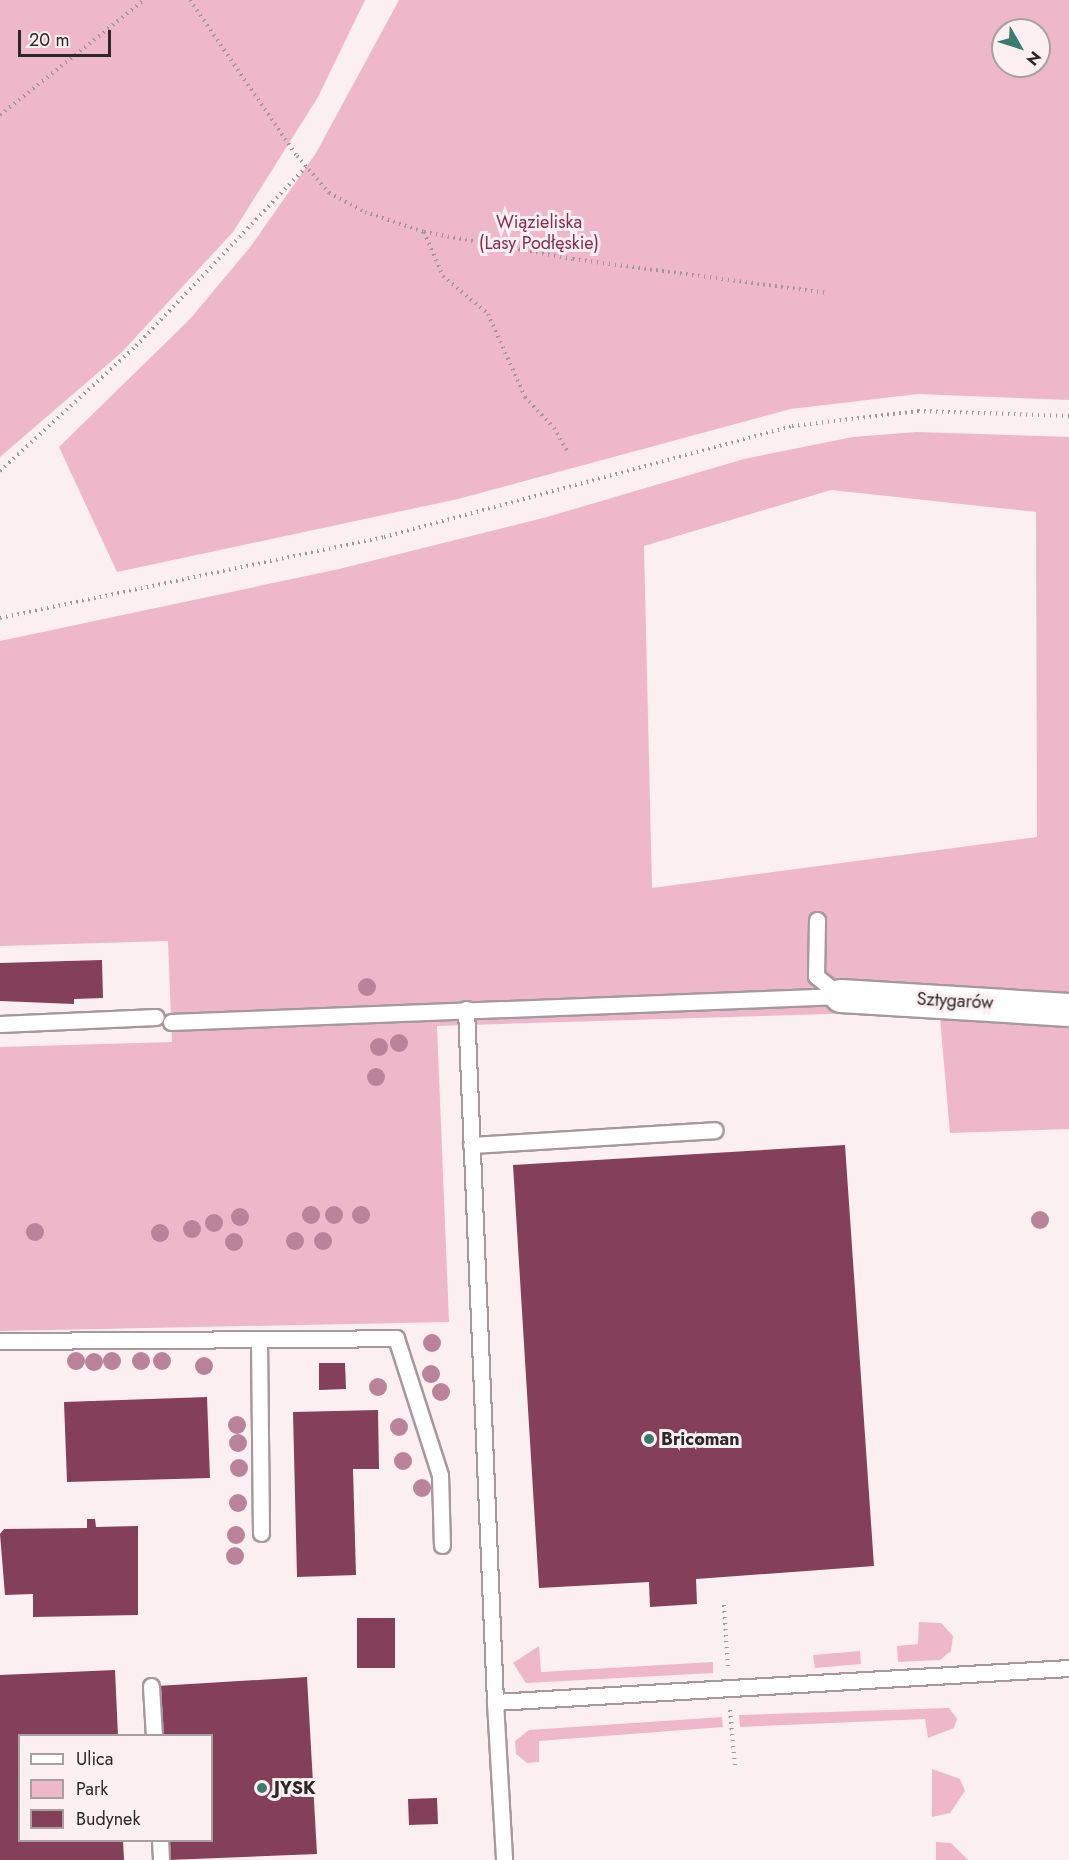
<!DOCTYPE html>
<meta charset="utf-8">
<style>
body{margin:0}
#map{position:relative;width:1069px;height:1860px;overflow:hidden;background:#fceff2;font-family:Jost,sans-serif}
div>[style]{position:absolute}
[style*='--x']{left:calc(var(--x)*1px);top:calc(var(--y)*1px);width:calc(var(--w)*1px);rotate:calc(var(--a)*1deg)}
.green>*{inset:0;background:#efb8ca}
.building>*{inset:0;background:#843f59}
.path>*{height:4px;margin-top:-2px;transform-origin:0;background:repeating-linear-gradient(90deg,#a09799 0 1.5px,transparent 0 6px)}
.roads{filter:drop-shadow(2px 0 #a5999d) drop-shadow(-2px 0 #a5999d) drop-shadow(0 2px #a5999d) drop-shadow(0 -2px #a5999d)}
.service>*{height:15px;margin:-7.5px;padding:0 7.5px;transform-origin:7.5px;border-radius:7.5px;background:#fff}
.minor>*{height:32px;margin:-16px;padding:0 16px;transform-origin:16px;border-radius:16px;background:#fff}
.trees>*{width:18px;height:18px;margin:-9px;border-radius:50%;background:#bb839a}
.dots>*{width:16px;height:16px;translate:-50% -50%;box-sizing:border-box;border:3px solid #fceff2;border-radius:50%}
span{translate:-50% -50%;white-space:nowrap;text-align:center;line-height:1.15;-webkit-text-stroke:6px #fceff2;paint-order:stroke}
.park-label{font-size:18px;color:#862b52}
.street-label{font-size:18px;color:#2c2728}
.poi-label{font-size:18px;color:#2c2728;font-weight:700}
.left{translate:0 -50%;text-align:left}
.legend{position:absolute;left:18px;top:1734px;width:195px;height:108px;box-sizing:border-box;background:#fceff2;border:2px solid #a99fa1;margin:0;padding:8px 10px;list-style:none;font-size:18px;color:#2c2728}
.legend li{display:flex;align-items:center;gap:12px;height:30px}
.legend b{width:30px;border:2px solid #a99fa1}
.north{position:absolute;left:991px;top:18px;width:60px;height:60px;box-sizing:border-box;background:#fceff2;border:2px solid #a99fa1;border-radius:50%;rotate:129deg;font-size:16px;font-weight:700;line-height:24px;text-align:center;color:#2c2728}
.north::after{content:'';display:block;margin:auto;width:21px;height:27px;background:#3a7c6e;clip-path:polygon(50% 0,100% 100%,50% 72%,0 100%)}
.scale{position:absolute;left:18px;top:30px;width:93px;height:27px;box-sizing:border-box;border:3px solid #2c2728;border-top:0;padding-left:8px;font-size:18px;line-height:21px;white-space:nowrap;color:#2c2728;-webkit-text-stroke:4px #fceff2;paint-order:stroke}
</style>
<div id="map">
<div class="green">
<i style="clip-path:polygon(0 0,365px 0,318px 97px,233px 232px,122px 352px,0 457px)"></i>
<i style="clip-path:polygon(evenodd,399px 0,1069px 0,1069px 400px,918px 394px,791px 409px,458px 499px,117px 572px,59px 447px,190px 319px,251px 246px,316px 153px,399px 0,1003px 30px,1039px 30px,1039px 66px,1003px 66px,1003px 30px)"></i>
<i style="clip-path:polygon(evenodd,916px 432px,1069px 437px,1069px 1129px,950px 1133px,940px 1018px,892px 1012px,437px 1026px,449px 1322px,0 1331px,0 1047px,172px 1042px,168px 941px,0 946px,0 641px,339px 569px,547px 517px,744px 459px,853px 437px,916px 432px,831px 490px,1036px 512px,1037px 837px,652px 888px,644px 546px,831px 490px)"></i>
<i style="clip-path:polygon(919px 1622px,941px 1623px,953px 1636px,951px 1651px,940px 1660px,898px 1662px,897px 1646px,918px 1644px)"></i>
<i style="clip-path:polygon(539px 1646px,541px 1672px,713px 1662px,713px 1673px,526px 1683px,513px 1663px)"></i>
<i style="clip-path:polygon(860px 1651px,861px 1664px,815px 1668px,813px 1655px)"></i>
<i style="clip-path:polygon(949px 1708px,957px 1719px,954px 1728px,928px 1738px,925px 1719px,740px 1727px,739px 1715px)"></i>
<i style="clip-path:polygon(722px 1717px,723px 1727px,539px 1741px,539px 1762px,527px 1763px,516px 1754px,515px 1741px,529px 1730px)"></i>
<i style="clip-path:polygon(932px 1769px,960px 1779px,965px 1791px,950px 1813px,932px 1817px)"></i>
<i style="clip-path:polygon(936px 1842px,951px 1843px,968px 1860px,936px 1860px)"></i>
</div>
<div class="building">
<i style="clip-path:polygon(102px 960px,103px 998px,74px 999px,74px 1004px,0 1001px,0 963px)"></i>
<i style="clip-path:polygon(845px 1145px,874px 1566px,696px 1579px,697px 1604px,650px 1607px,649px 1582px,539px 1588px,513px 1165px)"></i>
<i style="clip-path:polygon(319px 1363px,345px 1363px,346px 1389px,319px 1390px)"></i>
<i style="clip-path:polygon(207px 1397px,210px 1478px,67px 1482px,64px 1402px)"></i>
<i style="clip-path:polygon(378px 1410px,379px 1469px,353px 1469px,356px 1575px,297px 1577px,293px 1412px)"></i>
<i style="clip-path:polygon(87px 1519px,95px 1519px,96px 1527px,138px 1526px,138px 1615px,33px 1617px,33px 1594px,5px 1595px,0 1534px,4px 1529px,87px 1528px)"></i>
<i style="clip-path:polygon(357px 1618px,395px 1618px,395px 1668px,357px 1668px)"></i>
<i style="clip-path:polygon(115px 1670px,118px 1736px,20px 1736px,20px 1840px,123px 1840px,124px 1860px,0 1860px,0 1675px)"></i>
<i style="clip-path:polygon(307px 1677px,317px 1854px,168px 1860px,167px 1840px,212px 1840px,212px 1736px,160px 1736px,157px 1686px)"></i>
<i style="clip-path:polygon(437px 1798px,438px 1824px,409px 1825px,408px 1799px)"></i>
</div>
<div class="path">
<i style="--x:190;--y:0;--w:189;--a:55.6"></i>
<i style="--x:297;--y:156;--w:49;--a:49.1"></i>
<i style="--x:329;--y:193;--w:41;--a:27.8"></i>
<i style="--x:365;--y:212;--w:62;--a:18.7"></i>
<i style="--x:424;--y:232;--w:151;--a:10.3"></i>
<i style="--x:573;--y:259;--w:257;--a:7.6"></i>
<i style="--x:0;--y:115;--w:184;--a:-38.6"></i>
<i style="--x:424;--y:232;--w:48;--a:66.6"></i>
<i style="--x:443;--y:276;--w:59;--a:40.2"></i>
<i style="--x:488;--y:314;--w:91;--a:66"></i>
<i style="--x:525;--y:397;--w:42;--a:46.9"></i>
<i style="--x:554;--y:428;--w:30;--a:60"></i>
<i style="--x:0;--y:471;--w:185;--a:-42.6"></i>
<i style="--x:136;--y:346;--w:247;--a:-46.5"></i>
<i style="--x:0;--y:618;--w:392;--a:-11.9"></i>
<i style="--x:384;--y:537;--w:423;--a:-15.2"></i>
<i style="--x:792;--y:426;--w:127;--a:-6.8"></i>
<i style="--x:918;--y:411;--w:151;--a:1.9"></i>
<i style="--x:724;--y:1605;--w:62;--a:86.3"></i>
<i style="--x:730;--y:1710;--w:56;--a:84.9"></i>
</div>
<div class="roads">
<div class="service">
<i style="--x:817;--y:920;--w:56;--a:91"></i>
<i style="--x:816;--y:976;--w:32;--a:39"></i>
<i style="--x:466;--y:1009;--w:694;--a:87.6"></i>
<i style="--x:495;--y:1702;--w:575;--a:-3.39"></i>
<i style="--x:171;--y:1022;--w:671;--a:-2.22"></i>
<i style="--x:0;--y:1024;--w:156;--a:-2.6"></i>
<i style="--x:471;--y:1145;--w:244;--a:-3.5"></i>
<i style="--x:259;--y:1340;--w:193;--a:89.4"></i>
<i style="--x:0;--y:1341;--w:396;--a:-0.4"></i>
<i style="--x:396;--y:1338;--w:144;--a:72.2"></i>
<i style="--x:440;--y:1475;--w:70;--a:88.4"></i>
<i style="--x:151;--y:1686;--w:50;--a:86.6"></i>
<i style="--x:495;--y:1702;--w:158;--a:86.7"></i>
<i style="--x:160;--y:1840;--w:20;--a:87"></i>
</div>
<div class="minor">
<i style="--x:841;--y:996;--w:228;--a:3.5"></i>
</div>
</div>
<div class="trees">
<i style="left:367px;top:987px"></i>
<i style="left:399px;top:1043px"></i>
<i style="left:379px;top:1047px"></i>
<i style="left:376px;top:1077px"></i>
<i style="left:311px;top:1215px"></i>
<i style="left:334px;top:1215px"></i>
<i style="left:361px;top:1215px"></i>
<i style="left:240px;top:1217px"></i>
<i style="left:1040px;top:1220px"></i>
<i style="left:214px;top:1223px"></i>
<i style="left:192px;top:1229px"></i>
<i style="left:35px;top:1232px"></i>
<i style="left:160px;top:1233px"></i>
<i style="left:295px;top:1241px"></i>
<i style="left:323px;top:1241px"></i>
<i style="left:234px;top:1242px"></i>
<i style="left:432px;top:1343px"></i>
<i style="left:76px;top:1361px"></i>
<i style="left:112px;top:1361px"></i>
<i style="left:141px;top:1361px"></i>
<i style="left:162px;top:1361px"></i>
<i style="left:94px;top:1362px"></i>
<i style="left:204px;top:1366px"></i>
<i style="left:431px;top:1374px"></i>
<i style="left:378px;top:1387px"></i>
<i style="left:441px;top:1392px"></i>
<i style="left:237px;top:1425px"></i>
<i style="left:399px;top:1427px"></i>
<i style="left:238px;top:1443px"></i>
<i style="left:403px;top:1461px"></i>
<i style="left:239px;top:1468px"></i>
<i style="left:422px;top:1488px"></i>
<i style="left:238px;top:1503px"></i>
<i style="left:236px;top:1535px"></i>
<i style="left:235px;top:1556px"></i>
</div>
<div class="dots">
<i style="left:649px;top:1439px;background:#3a7c6e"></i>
<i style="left:262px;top:1788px;background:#3a7c6e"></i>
</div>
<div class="park-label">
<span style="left:539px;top:233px">Wiązieliska<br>(Lasy Podłęskie)</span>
</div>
<div class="street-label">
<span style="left:955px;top:1001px;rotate:3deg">Sztygarów</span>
</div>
<div class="poi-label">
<span class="left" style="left:661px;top:1439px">Bricoman</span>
<span class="left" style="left:274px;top:1788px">JYSK</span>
</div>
<ul class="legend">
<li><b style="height:8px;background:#fff"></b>Ulica</li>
<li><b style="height:16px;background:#efb8ca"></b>Park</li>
<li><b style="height:16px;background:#843f59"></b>Budynek</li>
</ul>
<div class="north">N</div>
<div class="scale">20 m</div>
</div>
